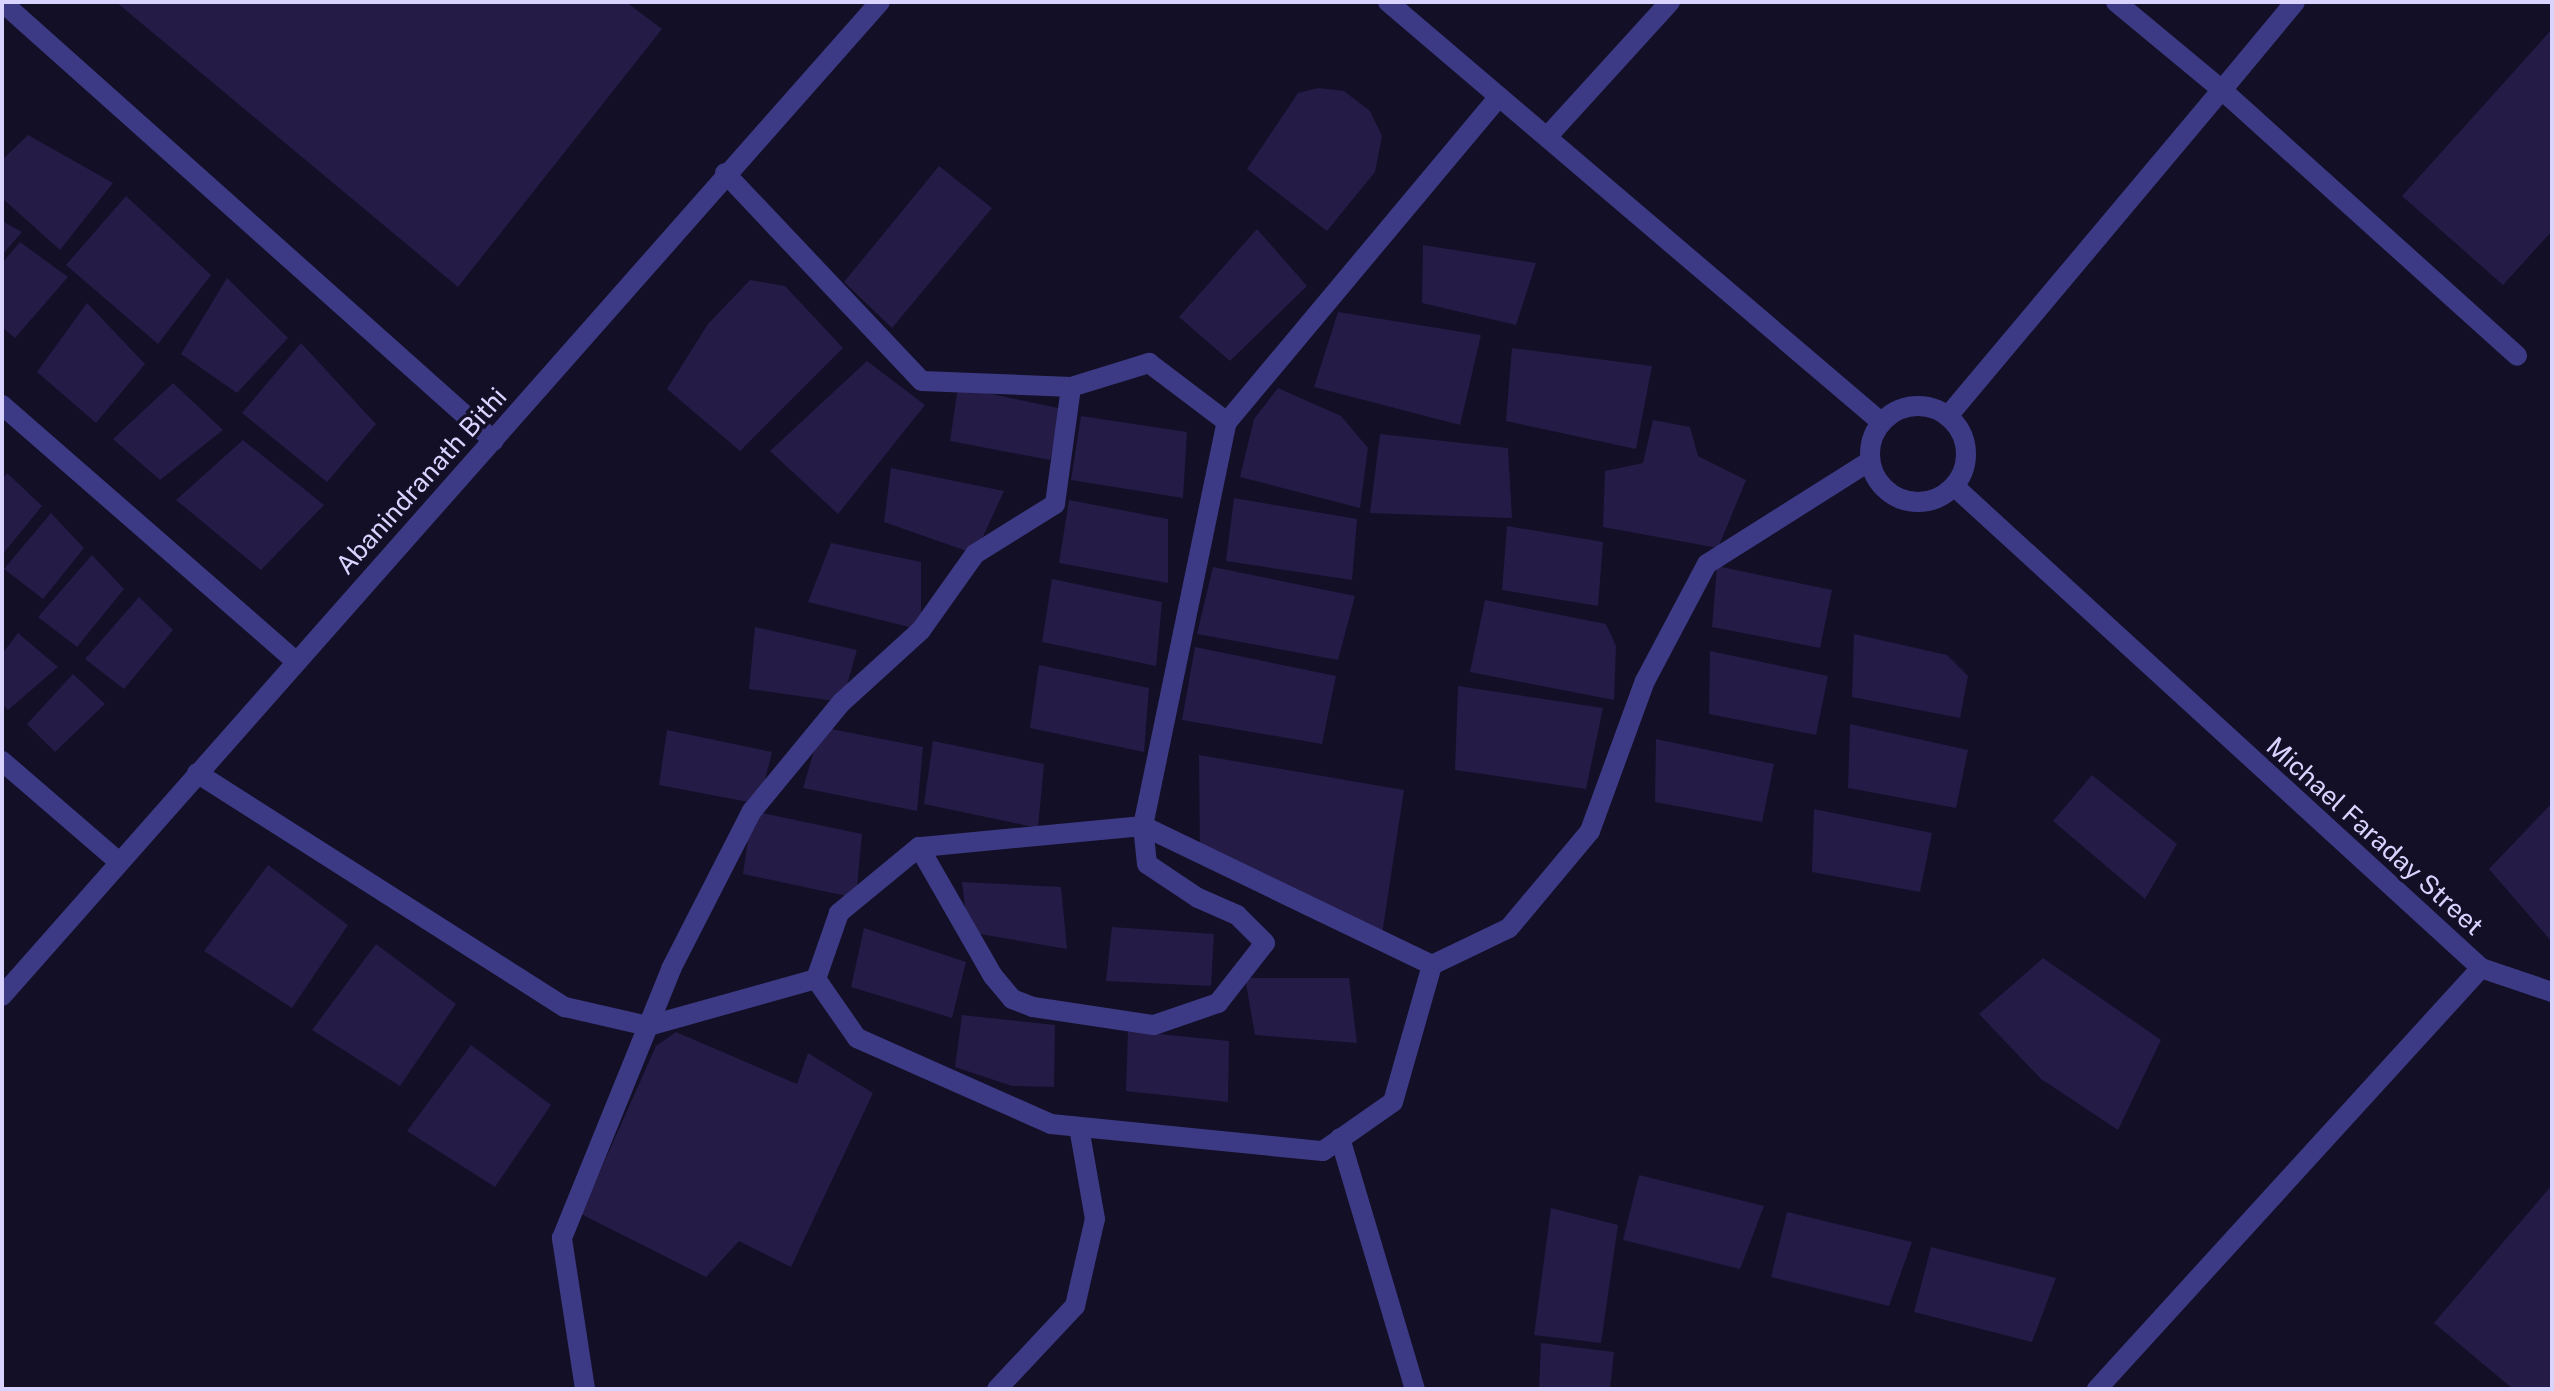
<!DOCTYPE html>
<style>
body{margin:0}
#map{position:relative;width:2554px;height:1391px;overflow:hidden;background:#130f26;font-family:"Public Sans",sans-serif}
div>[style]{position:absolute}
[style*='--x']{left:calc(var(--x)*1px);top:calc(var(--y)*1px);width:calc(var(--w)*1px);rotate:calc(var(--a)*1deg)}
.building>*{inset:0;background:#241b47}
.minor>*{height:20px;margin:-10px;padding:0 10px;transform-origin:10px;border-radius:10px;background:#3d3a85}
.minor>.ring{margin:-10px;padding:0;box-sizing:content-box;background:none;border:20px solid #3d3a85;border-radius:50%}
span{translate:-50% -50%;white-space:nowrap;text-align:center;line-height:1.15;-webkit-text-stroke:7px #130f26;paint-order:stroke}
.street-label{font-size:26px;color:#d9d4ff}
.frame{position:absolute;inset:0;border:4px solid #d9d4ff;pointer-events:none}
</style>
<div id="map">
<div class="building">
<i style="clip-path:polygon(116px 2px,626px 2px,662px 29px,458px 287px)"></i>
<i style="clip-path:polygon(2552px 29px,2552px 231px,2503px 285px,2402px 196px)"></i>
<i style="clip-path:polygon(1318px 88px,1344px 91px,1370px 111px,1382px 136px,1375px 172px,1327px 231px,1247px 169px,1298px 93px)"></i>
<i style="clip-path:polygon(28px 135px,113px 183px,60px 250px,2px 198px,2px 160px)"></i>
<i style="clip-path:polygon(939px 166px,992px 208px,892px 328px,844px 282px)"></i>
<i style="clip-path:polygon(126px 196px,211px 275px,158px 344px,66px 265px)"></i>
<i style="clip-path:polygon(2px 221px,22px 232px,2px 255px)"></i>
<i style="clip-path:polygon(1257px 229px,1307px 286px,1230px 361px,1179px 317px)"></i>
<i style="clip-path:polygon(20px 242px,68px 277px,15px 338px,2px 327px,2px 263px)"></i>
<i style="clip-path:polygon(1423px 245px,1536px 263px,1516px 325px,1422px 303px)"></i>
<i style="clip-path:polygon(227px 278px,288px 338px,237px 393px,181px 354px)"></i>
<i style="clip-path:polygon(750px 280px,785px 286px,843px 348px,740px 451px,667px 389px,708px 324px)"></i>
<i style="clip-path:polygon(87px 303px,145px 364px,96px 423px,37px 372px)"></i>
<i style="clip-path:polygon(1338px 312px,1481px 335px,1460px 425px,1314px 387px)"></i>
<i style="clip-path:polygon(301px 343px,376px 424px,327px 482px,242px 413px)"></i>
<i style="clip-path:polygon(1512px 348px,1652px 366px,1636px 449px,1506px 421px)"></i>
<i style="clip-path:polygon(867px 361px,925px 405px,838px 514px,770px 451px)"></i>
<i style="clip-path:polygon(173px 383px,223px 430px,160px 480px,113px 439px)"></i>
<i style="clip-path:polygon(958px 387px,1063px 409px,1050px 460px,950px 441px)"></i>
<i style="clip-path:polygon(1278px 388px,1341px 416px,1368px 448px,1360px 508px,1240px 477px,1254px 419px)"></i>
<i style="clip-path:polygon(1081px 416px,1187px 432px,1183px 498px,1071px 480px)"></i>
<i style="clip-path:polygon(1653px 420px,1690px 427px,1698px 456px,1746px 480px,1718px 548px,1603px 527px,1605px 471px,1643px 463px)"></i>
<i style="clip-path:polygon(1380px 434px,1508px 448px,1512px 518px,1370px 513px)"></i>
<i style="clip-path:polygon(243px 440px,324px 505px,261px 570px,176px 500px)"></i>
<i style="clip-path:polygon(891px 468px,1004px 491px,975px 554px,884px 522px)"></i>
<i style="clip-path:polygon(7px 473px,42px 506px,2px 555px,2px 480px)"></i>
<i style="clip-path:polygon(1234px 498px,1357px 519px,1352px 580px,1226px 561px)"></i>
<i style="clip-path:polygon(1069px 500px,1168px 519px,1168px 583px,1059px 563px)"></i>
<i style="clip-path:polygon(51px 513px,84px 548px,43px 599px,4px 569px)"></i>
<i style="clip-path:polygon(1507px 526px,1603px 542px,1598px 606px,1502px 590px)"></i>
<i style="clip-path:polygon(831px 543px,921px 562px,921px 630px,808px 602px)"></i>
<i style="clip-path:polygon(92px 555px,124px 589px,77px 647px,38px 617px)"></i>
<i style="clip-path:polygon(1717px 566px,1832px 590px,1820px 648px,1712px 627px)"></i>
<i style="clip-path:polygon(1213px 567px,1355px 596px,1338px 660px,1197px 634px)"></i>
<i style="clip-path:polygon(1052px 579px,1162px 602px,1156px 666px,1042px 642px)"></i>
<i style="clip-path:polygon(139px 597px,173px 630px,124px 689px,85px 659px)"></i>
<i style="clip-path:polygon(1485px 600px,1606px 624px,1616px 646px,1614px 700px,1470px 672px)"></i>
<i style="clip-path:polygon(755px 627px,857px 650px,842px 702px,749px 689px)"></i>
<i style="clip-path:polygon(18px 633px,58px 667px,8px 710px,2px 704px,2px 654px)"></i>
<i style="clip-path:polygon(1854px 634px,1947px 655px,1968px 676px,1960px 718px,1852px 697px)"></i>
<i style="clip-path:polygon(1195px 647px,1336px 676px,1322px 744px,1182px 720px)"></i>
<i style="clip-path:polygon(1710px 651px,1828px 676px,1816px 735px,1709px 714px)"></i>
<i style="clip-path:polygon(1039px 665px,1149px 688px,1144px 752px,1030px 728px)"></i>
<i style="clip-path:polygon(73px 674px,105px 704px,55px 752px,27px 724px)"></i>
<i style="clip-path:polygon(1458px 686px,1603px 708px,1586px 789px,1455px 770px)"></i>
<i style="clip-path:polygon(1850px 724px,1968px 750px,1956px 808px,1848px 788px)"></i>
<i style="clip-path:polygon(821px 727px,923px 747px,917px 811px,803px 788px)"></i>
<i style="clip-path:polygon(667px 730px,772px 752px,759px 804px,659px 785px)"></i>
<i style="clip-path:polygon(1656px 739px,1774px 764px,1762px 822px,1655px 802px)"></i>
<i style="clip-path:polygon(933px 741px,1044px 764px,1038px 828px,924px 804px)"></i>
<i style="clip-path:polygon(1199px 755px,1404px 790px,1381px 941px,1200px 853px)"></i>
<i style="clip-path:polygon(2092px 775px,2177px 844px,2145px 899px,2053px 821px)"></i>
<i style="clip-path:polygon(2552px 803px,2552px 942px,2489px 869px)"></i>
<i style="clip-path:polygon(1814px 809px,1932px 833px,1920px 892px,1812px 872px)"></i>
<i style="clip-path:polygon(752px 811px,862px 834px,856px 898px,743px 874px)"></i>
<i style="clip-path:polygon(268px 865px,348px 925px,292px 1008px,204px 951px)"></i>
<i style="clip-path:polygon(962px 882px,1061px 887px,1067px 949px,968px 932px)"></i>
<i style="clip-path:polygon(1112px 927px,1214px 934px,1211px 986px,1106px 981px)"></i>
<i style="clip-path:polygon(864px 928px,966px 962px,952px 1018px,851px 987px)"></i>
<i style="clip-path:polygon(376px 944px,456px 1004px,400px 1086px,312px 1030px)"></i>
<i style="clip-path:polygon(2043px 958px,2161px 1040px,2118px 1130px,2041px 1079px,1979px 1014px)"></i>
<i style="clip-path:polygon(1245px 978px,1349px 978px,1357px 1043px,1255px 1035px)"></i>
<i style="clip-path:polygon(962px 1015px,1055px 1025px,1054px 1087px,1012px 1086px,955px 1067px)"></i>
<i style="clip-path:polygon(1128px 1031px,1229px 1041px,1228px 1102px,1126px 1091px)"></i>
<i style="clip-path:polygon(676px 1032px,797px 1084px,808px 1053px,873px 1093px,791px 1267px,739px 1241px,706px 1277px,581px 1214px,656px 1046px)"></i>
<i style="clip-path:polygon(471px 1045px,551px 1105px,495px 1187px,407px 1131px)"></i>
<i style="clip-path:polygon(1639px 1175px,1764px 1206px,1740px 1269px,1623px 1240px)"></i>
<i style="clip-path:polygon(2552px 1185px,2552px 1389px,2513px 1389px,2434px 1323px)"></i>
<i style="clip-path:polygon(1551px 1208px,1618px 1225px,1601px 1343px,1534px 1335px)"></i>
<i style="clip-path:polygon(1787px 1212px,1912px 1242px,1889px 1306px,1771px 1277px)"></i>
<i style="clip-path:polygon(1931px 1247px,2056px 1278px,2032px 1342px,1914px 1312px)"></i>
<i style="clip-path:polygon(1541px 1343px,1614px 1352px,1610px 1389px,1539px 1389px)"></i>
</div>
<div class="minor">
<i style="--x:2;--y:2;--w:659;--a:41.74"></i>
<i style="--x:1388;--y:2;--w:648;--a:40.43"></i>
<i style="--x:2116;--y:2;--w:138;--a:39.7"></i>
<i style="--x:2222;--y:90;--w:114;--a:-50.3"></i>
<i style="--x:1547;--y:137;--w:183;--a:-47.7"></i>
<i style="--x:725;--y:173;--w:286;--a:46.6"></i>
<i style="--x:922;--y:381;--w:149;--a:2.3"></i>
<i style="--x:1071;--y:387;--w:82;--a:-17.1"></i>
<i style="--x:1149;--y:363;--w:98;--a:37.1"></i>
<i style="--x:2;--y:405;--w:389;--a:41.1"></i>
<i class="ring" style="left:1870px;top:406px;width:76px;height:76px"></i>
<i style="--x:1948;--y:416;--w:426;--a:-50"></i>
<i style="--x:2222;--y:90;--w:397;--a:42"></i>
<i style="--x:1955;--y:487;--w:713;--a:42.44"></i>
<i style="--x:2481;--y:968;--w:570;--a:132.37"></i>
<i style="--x:2;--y:761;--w:155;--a:40.8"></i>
<i style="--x:197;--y:773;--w:436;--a:32.5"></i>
<i style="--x:565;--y:1007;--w:85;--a:12.9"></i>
<i style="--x:648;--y:1026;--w:174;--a:-15.6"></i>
<i style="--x:919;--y:847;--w:149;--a:60.2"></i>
<i style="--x:993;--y:976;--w:30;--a:50"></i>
<i style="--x:1012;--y:999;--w:22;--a:21"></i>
<i style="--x:1033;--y:1007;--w:122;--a:8.5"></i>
<i style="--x:1154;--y:1025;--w:68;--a:-19"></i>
<i style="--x:1218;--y:1003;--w:76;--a:-51.9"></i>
<i style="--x:1265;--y:943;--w:40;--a:-135"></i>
<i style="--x:1237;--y:915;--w:43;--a:-156.4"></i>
<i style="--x:1198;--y:898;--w:61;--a:-146.3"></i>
<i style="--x:1147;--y:864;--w:38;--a:-96"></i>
<i style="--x:1143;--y:826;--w:413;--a:-78.3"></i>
<i style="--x:1227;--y:422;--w:424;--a:-50.1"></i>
<i style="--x:1432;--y:965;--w:321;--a:-154.3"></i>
<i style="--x:1143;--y:826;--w:225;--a:174.6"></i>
<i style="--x:919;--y:847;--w:104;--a:140.5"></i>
<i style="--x:839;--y:913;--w:70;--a:109.2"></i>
<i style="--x:816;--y:979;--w:72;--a:55.2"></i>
<i style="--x:857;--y:1038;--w:212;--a:23.9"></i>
<i style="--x:1051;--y:1124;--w:273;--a:5.7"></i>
<i style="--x:1323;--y:1151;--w:85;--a:-35"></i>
<i style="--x:1393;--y:1102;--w:142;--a:-74.1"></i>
<i style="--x:1432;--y:965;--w:85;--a:-25.7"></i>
<i style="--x:1509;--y:928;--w:126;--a:-50.1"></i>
<i style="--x:1590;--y:831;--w:160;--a:-69.9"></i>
<i style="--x:1645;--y:681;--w:132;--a:-62.1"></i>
<i style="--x:1707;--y:564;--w:193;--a:-32.3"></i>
<i style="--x:2481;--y:968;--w:75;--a:18.7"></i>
<i style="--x:2;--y:996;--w:1326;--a:-48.55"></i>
<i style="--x:1340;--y:1138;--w:262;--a:73.4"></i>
<i style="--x:585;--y:1389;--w:153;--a:-98.7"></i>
<i style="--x:562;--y:1238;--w:290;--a:-67.9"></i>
<i style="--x:671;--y:969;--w:178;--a:-62.9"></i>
<i style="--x:752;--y:811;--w:141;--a:-50.5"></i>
<i style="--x:842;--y:702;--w:107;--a:-42.3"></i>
<i style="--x:921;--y:630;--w:93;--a:-54.6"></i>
<i style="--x:975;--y:554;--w:94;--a:-32"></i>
<i style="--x:1055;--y:504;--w:118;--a:-82.2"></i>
<i style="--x:997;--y:1389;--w:114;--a:-46.8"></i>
<i style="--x:1075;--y:1306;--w:89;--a:-77.1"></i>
<i style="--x:1095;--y:1219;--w:93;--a:-99.9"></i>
</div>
<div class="street-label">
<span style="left:421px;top:481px;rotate:-48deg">Abanindranath Bithi</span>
<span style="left:2375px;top:836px;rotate:42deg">Michael Faraday Street</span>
</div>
<div class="frame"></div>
</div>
